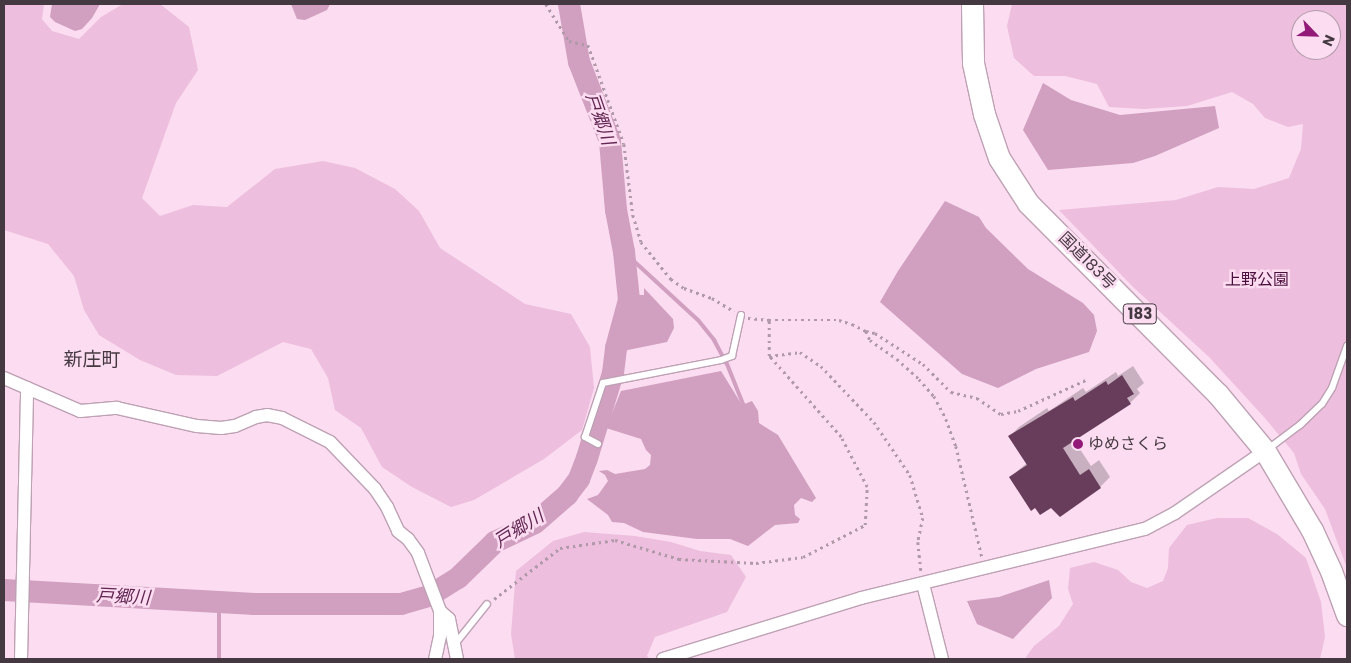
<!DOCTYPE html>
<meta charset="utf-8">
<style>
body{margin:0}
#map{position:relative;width:1351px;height:663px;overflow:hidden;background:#fbdcf0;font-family:Poppins,"Noto Sans JP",sans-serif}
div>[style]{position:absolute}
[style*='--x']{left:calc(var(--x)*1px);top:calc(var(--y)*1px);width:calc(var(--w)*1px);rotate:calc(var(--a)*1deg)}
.green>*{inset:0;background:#edbedd}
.water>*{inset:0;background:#d19fc0}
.shadow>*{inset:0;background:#0003}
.stream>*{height:4px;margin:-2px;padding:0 2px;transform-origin:2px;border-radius:2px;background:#d19fc0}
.river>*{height:22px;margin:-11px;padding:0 11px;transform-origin:11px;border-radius:11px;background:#d19fc0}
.building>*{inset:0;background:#683d5b}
.path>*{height:2.5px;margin-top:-1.25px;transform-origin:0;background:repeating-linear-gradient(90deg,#b099a8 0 2.5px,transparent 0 6.5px)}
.roads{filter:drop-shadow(1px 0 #bea1b4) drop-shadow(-1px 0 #bea1b4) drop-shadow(0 1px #bea1b4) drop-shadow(0 -1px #bea1b4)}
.service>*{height:6px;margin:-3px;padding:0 3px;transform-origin:3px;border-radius:3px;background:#fff}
.minor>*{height:12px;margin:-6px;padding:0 6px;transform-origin:6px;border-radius:6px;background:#fff}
.trunk>*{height:21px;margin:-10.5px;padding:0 10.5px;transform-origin:10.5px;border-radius:10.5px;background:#fff}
.dots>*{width:14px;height:14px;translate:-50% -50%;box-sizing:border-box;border:2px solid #fbdcf0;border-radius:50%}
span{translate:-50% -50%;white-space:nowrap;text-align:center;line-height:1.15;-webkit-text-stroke:5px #fbdcf0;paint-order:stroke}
.shield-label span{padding:1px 4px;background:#fbdcf0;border:1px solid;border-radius:4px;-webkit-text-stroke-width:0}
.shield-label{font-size:15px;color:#453941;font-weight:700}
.street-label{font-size:16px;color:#453941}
.park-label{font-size:16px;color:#4a0f3c}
.poi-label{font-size:16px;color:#453941}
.left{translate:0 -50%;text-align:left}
.water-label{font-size:18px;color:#622652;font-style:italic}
.quarter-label{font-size:19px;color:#453941}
.frame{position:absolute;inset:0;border:5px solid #453941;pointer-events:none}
.north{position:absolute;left:1291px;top:10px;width:50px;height:50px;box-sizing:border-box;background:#fbdcf0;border:1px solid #b29baa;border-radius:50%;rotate:114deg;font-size:14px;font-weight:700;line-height:20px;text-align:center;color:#453941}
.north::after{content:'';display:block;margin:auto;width:18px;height:22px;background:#921977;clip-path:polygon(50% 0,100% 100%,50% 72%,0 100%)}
</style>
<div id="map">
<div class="green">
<i style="clip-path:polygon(4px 4px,44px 4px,42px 19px,52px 31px,79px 39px,101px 17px,123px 4px,160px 4px,189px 27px,198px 70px,176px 103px,142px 198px,160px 216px,193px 205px,227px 207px,275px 169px,323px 161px,355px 168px,395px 189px,419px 211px,440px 248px,525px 304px,571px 314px,590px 347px,594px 388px,582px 430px,544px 459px,474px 500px,451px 507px,412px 487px,382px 467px,361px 428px,335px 410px,328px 378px,311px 349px,283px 342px,217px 376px,176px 375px,140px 360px,99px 335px,84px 310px,74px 276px,48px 244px,4px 230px)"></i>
<i style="clip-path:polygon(evenodd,1012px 4px,1347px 4px,1347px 568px,1325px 509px,1301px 474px,1294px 453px,1264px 417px,1209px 357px,1132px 286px,1059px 210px,1176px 200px,1218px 187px,1254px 189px,1289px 178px,1301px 149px,1303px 124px,1288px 127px,1265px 118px,1253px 104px,1232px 92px,1187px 106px,1144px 109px,1109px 107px,1097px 84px,1065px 76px,1034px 76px,1014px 58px,1007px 26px,1012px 4px,1301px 20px,1331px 20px,1331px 50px,1301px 50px,1301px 20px)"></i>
<i style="clip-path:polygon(1217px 518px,1248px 518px,1277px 534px,1306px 558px,1321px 602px,1325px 637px,1320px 659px,1027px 659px,1026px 657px,1034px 646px,1059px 626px,1073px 604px,1068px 589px,1070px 568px,1094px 562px,1118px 570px,1131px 582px,1147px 588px,1163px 581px,1168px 568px,1169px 548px,1187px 525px)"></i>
<i style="clip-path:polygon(584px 532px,635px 536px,671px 542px,700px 551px,731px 555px,746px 577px,727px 612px,655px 637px,647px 656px,650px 659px,515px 659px,511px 634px,516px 571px,553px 541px)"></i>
</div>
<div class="water">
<i style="clip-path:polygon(52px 4px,100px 4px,92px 18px,82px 29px,75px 31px,55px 22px,50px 17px)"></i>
<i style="clip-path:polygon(291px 4px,330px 4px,327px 10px,305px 20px,297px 19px)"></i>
<i style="clip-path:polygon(1043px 83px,1071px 100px,1120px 115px,1215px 106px,1219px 128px,1155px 156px,1133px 163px,1048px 170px,1023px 130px)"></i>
<i style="clip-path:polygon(945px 201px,979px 217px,986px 228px,1028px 269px,1083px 303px,1094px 315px,1097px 331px,1089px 352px,1036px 369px,998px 388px,962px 374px,880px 302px,898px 271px)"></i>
<i style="clip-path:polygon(635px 288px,637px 295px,644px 295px,644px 288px,673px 319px,674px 328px,667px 342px,623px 351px,634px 310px)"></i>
<i style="clip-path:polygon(721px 371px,742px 405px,752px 401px,758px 411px,759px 423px,778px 435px,816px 498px,812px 502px,801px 498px,794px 505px,795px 515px,800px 519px,798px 523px,775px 525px,748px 546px,730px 539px,697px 539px,643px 532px,624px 523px,612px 522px,608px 515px,587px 499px,598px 495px,608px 481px,605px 475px,599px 471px,607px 470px,615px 474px,645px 469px,650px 465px,651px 455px,646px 450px,641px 439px,606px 428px,621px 391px)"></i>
<i style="clip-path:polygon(1049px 580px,1052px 598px,1013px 639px,977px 624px,967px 601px,999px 597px)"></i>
</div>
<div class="shadow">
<i style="clip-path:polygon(1133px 366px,1144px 383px,1137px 389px,1140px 393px,1130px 403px,1074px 440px,1091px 466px,1099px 460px,1110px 477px,1100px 487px,1060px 515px,1051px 506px,1010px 477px,1027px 463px,1009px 437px,1019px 427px,1047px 408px,1049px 411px,1083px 388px,1086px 392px,1116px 372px,1118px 376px)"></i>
</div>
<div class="stream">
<i style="--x:624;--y:252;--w:100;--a:42.6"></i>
<i style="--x:698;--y:320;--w:26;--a:51"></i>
<i style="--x:714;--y:340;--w:27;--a:62"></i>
<i style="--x:727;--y:364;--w:48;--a:68.2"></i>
<i style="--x:219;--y:600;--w:59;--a:90"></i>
</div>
<div class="river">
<i style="--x:4;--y:590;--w:251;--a:3.2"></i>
<i style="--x:255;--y:604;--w:146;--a:0"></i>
<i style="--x:401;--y:604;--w:29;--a:-16"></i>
<i style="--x:429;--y:596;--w:34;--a:-32"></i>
<i style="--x:458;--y:578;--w:52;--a:-44.2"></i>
<i style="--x:495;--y:542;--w:44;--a:-25.4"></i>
<i style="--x:535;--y:523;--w:43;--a:-41.2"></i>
<i style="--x:567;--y:495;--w:20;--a:-53"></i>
<i style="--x:579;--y:479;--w:22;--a:-69"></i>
<i style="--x:587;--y:458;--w:89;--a:-73"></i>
<i style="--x:613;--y:373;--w:25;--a:-83"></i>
<i style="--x:616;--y:348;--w:50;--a:-74.8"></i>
<i style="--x:629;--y:300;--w:48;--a:-95.9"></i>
<i style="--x:624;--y:252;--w:43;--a:-100.8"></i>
<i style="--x:616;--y:210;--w:69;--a:-95"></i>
<i style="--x:610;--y:141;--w:85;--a:-111.4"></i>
<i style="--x:579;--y:62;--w:59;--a:-99.8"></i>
</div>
<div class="building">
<i style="clip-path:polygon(1122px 375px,1134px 394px,1127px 398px,1131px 404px,1063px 448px,1080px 475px,1089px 469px,1101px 488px,1060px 517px,1051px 508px,1040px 515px,1035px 508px,1031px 511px,1009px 477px,1027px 465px,1008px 436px,1073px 397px,1075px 401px,1106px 381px,1108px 385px)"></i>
</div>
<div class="path">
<i style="--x:546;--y:4;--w:44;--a:58.1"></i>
<i style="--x:569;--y:41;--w:19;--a:12"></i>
<i style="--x:588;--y:45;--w:105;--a:70"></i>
<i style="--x:624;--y:144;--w:72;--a:82.8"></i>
<i style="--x:633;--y:215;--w:28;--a:73"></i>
<i style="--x:641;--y:242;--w:48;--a:51"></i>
<i style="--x:671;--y:279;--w:16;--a:35"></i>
<i style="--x:684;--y:288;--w:30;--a:20"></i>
<i style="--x:712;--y:298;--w:26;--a:31"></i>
<i style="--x:748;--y:318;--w:21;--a:5"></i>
<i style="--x:769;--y:320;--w:70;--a:0"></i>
<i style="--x:839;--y:320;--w:14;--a:17"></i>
<i style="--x:852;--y:324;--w:16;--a:27"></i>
<i style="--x:866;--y:331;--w:10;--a:66"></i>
<i style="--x:870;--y:340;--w:33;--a:35"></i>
<i style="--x:897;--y:359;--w:30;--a:42"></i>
<i style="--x:919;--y:379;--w:23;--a:49"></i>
<i style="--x:934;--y:396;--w:26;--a:62"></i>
<i style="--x:946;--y:419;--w:29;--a:70"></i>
<i style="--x:956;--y:446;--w:114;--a:76.8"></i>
<i style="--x:866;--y:331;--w:9;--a:13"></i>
<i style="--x:875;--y:333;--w:57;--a:32.9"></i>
<i style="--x:923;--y:364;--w:40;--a:45"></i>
<i style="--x:951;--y:392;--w:27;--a:13"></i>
<i style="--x:977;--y:398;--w:29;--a:34"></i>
<i style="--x:1001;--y:414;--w:17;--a:-10"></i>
<i style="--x:1018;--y:411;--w:77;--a:-24.6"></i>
<i style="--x:769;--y:356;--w:31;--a:-7"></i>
<i style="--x:800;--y:352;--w:25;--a:34"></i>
<i style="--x:821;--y:366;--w:77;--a:46.6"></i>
<i style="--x:874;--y:422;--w:64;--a:55.8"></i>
<i style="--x:910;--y:475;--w:45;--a:73.2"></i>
<i style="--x:923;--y:518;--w:25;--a:102"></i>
<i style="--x:918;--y:542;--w:30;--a:84"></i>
<i style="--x:494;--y:599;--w:83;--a:-37.7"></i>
<i style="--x:560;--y:548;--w:56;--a:-8.3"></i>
<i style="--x:615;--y:540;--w:67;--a:16.5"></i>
<i style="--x:679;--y:559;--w:77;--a:3"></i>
<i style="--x:756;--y:563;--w:47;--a:-7.3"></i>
<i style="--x:803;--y:557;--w:70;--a:-27.3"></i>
<i style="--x:865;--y:525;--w:38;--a:-87"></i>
<i style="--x:867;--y:487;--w:56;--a:-117.5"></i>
<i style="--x:841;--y:437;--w:108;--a:-131.6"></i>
<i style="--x:769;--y:356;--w:36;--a:-90"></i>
</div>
<div class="roads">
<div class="service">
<i style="--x:598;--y:444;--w:15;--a:-152"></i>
<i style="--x:585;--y:437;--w:57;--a:-71.6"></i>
<i style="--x:603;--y:383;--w:120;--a:-11"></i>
<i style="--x:721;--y:360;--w:12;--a:-20"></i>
<i style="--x:732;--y:356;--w:42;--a:-77.6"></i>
<i style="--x:1268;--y:449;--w:40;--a:-37"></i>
<i style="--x:1300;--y:425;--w:30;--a:-44"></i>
<i style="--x:1322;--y:404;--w:19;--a:-58"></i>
<i style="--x:1332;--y:388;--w:45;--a:-70.3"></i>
<i style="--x:455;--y:644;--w:51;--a:-51.3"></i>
</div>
<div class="minor">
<i style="--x:4;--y:378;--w:83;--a:23.5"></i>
<i style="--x:80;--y:411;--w:37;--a:-5"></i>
<i style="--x:117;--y:408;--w:82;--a:12.7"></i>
<i style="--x:197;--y:426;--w:24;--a:5"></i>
<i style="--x:221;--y:428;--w:14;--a:-8"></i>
<i style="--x:235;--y:426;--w:23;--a:-23"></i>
<i style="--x:256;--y:417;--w:11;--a:-10"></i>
<i style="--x:267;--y:415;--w:15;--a:11"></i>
<i style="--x:282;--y:418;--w:54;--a:26.6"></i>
<i style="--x:330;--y:442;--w:65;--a:46.2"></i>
<i style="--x:375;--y:489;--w:22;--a:56"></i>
<i style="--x:387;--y:507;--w:26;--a:65"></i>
<i style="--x:398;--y:531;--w:13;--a:39"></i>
<i style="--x:408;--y:539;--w:17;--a:54"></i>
<i style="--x:418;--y:553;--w:62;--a:69.2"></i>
<i style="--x:440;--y:611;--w:25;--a:90"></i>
<i style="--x:440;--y:636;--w:24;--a:102"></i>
<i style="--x:923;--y:584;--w:77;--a:75.8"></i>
<i style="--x:440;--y:611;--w:12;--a:42"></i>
<i style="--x:449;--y:619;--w:41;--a:78.7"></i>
<i style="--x:21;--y:659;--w:271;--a:-88.7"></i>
<i style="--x:663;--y:659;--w:207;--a:-17.1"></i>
<i style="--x:861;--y:598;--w:292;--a:-13.7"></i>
<i style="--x:1145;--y:529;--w:34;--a:-28"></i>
<i style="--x:1175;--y:513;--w:109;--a:-34.6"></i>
</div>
<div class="trunk">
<i style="--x:972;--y:4;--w:59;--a:89"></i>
<i style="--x:973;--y:63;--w:52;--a:77.8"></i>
<i style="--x:984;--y:114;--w:46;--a:71.2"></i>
<i style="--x:999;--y:158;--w:54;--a:57.2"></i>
<i style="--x:1028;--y:203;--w:268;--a:45.2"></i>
<i style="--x:1217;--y:393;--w:75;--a:50.4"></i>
<i style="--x:1265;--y:451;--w:92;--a:59.3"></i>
<i style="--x:1312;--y:530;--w:45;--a:65.1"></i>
<i style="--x:1331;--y:571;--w:47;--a:70"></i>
</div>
</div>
<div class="dots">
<i style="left:1078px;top:444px;background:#921977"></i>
</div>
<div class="shield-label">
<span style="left:1140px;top:314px">183</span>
</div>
<div class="street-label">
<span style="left:1087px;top:261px;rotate:45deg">国道183号</span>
</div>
<div class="park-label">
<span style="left:1257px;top:280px">上野公園</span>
</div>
<div class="poi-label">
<span class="left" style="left:1088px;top:444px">ゆめさくら</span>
</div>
<div class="water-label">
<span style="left:600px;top:119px;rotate:71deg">戸郷川</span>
<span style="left:519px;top:529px;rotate:-32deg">戸郷川</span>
<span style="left:123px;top:597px;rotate:3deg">戸郷川</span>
</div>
<div class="quarter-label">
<span style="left:92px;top:360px">新庄町</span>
</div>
<div class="frame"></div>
<div class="north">N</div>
</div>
